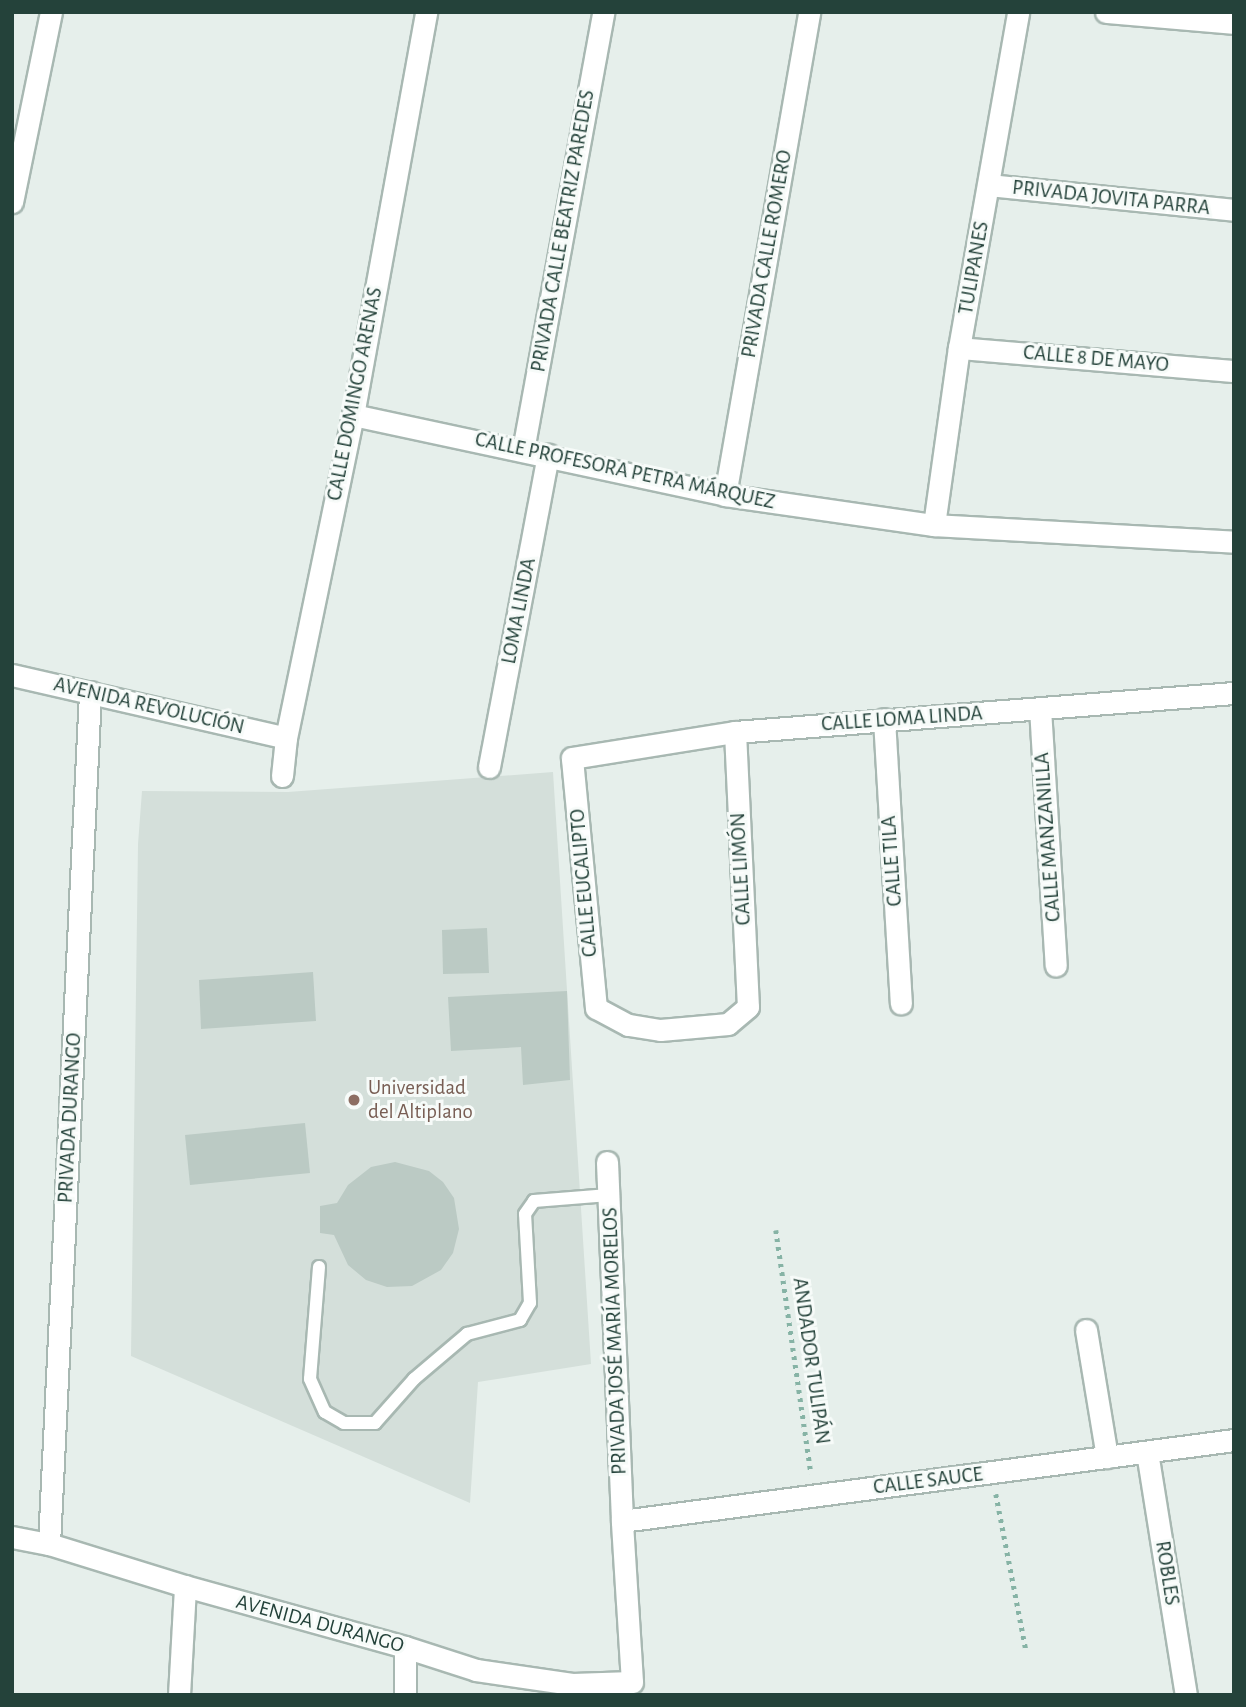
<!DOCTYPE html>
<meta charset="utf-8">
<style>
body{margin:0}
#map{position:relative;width:1246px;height:1707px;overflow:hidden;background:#e6efeb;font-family:"Alegreya Sans",sans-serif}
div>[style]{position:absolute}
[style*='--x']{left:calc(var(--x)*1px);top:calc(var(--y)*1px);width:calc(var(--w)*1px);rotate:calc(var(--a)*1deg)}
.built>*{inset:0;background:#d4dfda}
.building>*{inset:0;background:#bbcac4}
.path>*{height:4.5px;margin-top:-2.25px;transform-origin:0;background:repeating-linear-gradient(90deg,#86b3a5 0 3.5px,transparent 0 8.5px)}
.roads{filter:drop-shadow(2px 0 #a8b8b2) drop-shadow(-2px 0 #a8b8b2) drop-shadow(0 2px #a8b8b2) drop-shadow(0 -2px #a8b8b2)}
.service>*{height:12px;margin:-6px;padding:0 6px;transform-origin:6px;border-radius:6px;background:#fff}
.minor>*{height:21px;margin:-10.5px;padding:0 10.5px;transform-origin:10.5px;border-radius:10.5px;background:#fff}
.tertiary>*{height:21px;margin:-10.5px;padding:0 10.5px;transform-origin:10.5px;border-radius:10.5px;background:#fff}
.dots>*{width:19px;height:19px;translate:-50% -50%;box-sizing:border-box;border:4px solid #f7fbf9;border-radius:50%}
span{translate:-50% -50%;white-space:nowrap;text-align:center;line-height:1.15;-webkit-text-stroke:6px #f7fbf9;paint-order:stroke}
.street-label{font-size:21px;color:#24423a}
.education-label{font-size:21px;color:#785e54}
.left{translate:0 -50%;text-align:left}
.frame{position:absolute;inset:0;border:14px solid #24423a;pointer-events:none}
</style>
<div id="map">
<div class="built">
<i style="clip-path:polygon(553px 772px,591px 1364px,478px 1382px,470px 1503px,131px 1356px,138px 844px,142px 791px,288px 792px)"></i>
</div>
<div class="building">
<i style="clip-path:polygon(487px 928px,489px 973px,443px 974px,442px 930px)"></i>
<i style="clip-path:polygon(313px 972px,316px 1021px,201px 1029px,199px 980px)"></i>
<i style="clip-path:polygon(567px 991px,570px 1080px,523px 1085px,521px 1047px,451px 1051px,448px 997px)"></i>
<i style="clip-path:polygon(305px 1123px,310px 1173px,190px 1185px,185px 1135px)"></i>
<i style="clip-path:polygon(395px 1162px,429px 1171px,443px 1182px,454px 1198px,459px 1229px,453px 1253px,441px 1270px,412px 1286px,387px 1287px,366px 1280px,348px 1265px,334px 1235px,320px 1233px,320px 1206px,337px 1203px,348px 1185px,371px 1167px)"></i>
</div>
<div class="path">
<i style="--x:776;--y:1230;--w:246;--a:81.8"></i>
<i style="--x:996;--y:1494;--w:159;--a:79.1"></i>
</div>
<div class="roads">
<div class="service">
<i style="--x:319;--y:1267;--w:112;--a:94.6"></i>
<i style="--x:310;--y:1379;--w:36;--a:66"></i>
<i style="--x:325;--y:1412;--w:22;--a:30"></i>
<i style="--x:344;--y:1423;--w:31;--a:0"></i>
<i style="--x:375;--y:1423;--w:59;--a:-48.4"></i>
<i style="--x:414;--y:1379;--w:70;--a:-40.3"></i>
<i style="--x:467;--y:1334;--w:55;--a:-14.8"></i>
<i style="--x:520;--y:1320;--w:20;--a:-60"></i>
<i style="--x:530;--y:1303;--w:89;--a:-93.2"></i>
<i style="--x:525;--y:1214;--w:16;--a:-55"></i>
<i style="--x:534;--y:1201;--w:75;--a:-4.6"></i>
</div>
<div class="minor">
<i style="--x:1106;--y:12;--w:128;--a:4.9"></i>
<i style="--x:989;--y:185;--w:246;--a:5.8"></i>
<i style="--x:12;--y:202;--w:194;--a:-78.4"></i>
<i style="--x:959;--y:348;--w:276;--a:4.8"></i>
<i style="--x:353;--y:415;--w:381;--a:12.1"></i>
<i style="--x:725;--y:495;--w:211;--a:8.2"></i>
<i style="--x:934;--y:525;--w:300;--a:3.2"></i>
<i style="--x:523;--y:450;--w:445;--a:-79.6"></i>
<i style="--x:725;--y:495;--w:490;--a:-80.1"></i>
<i style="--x:934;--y:525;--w:179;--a:-82"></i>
<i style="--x:959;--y:348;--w:341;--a:-80"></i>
<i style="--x:12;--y:675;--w:281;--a:12.9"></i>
<i style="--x:1040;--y:708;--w:258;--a:86.5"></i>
<i style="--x:884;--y:719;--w:285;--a:86.6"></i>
<i style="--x:735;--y:732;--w:275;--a:87.3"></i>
<i style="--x:748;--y:1007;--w:26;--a:140"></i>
<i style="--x:728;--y:1024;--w:68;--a:175"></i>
<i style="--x:660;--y:1030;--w:32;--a:-171"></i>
<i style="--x:628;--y:1025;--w:36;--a:-152"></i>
<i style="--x:596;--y:1008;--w:251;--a:-95.5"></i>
<i style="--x:572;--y:758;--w:165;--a:-9.1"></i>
<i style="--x:735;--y:732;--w:501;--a:-4.47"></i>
<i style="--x:489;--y:767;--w:318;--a:-79.3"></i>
<i style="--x:282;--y:776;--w:38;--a:-84"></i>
<i style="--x:286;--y:738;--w:330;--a:-78.3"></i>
<i style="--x:353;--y:415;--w:410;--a:-79.7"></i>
<i style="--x:607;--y:1162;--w:359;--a:87.6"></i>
<i style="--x:1086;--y:1330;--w:129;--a:80.6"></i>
<i style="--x:1147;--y:1452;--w:246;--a:80.9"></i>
<i style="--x:49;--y:1544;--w:853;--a:-87.24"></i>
<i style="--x:405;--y:1647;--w:48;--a:90"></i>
<i style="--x:179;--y:1695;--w:109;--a:-86.8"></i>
</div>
<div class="tertiary">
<i style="--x:12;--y:1537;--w:38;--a:11"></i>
<i style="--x:49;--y:1544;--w:142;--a:17.2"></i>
<i style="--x:185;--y:1586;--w:228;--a:15.5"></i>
<i style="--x:405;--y:1647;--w:75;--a:17.9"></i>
<i style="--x:476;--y:1670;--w:97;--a:8.3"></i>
<i style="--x:572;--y:1684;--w:60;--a:-1.9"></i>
<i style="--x:632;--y:1682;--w:161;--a:-93.6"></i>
<i style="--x:622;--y:1521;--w:617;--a:-7.54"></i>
</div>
</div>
<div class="dots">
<i style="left:354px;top:1100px;background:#8d6e63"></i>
</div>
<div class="street-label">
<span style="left:1111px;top:198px;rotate:6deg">PRIVADA JOVITA PARRA</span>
<span style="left:563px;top:231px;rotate:-80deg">PRIVADA CALLE BEATRIZ PAREDES</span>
<span style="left:767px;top:254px;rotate:-80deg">PRIVADA CALLE ROMERO</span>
<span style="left:974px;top:268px;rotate:-80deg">TULIPANES</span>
<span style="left:1096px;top:359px;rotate:5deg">CALLE 8 DE MAYO</span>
<span style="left:355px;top:394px;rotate:-79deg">CALLE DOMINGO ARENAS</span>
<span style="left:625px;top:471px;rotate:12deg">CALLE PROFESORA PETRA MÁRQUEZ</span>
<span style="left:519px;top:611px;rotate:-79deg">LOMA LINDA</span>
<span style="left:149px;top:706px;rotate:13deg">AVENIDA REVOLUCIÓN</span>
<span style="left:902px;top:719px;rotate:-4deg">CALLE LOMA LINDA</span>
<span style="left:1048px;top:837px;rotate:-94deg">CALLE MANZANILLA</span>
<span style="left:892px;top:861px;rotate:-94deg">CALLE TILA</span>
<span style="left:741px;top:869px;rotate:-93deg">CALLE LIMÓN</span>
<span style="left:584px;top:883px;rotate:-95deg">CALLE EUCALIPTO</span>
<span style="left:70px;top:1118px;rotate:-87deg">PRIVADA DURANGO</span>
<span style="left:615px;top:1341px;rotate:-92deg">PRIVADA JOSÉ MARÍA MORELOS</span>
<span style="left:811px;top:1361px;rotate:82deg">ANDADOR TULIPÁN</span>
<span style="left:928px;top:1481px;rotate:-7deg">CALLE SAUCE</span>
<span style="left:1167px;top:1573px;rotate:81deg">ROBLES</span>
<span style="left:320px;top:1624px;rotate:15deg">AVENIDA DURANGO</span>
</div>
<div class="education-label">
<span class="left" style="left:368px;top:1100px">Universidad<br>del Altiplano</span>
</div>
<div class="frame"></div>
</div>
